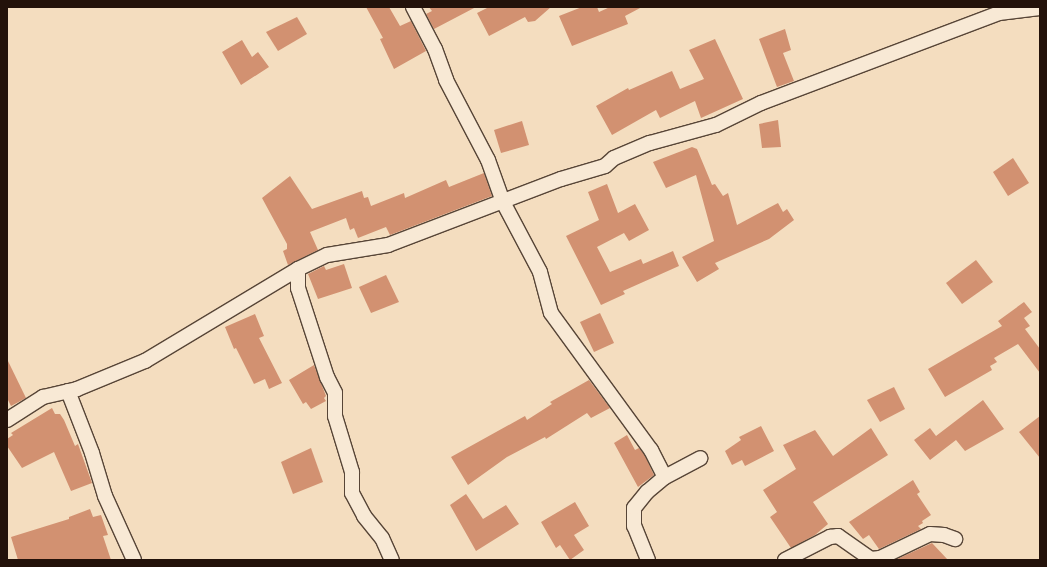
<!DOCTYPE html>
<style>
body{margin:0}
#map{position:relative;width:1047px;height:567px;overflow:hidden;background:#f4ddbf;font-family:"EB Garamond",serif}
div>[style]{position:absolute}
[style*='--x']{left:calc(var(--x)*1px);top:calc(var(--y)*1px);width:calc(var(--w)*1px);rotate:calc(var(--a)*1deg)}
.building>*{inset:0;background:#d29171}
.roads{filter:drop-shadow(1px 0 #574537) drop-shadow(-1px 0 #574537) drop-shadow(0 1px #574537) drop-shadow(0 -1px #574537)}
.minor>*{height:14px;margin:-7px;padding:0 7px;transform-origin:7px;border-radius:7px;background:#f8e9d5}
span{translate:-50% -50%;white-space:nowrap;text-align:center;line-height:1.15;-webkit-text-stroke:3.5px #f8e9d5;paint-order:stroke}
.frame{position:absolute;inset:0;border:8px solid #23120a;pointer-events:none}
</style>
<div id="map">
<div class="building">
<i style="clip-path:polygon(366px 7px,389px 7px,400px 26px,411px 21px,426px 51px,394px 69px,380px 39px,383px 38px)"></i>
<i style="clip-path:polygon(429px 7px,476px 7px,434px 29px,426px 14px,432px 11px)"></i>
<i style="clip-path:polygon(489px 7px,551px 7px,535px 21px,528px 22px,525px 17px,489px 36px,477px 13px)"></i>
<i style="clip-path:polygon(582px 7px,597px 7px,599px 12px,610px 7px,642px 7px,625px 16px,628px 24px,572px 46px,559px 16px)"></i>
<i style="clip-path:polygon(297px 17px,307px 34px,278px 51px,266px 32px)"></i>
<i style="clip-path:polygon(785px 29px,791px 50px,783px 53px,794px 81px,777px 87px,759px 39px)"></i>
<i style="clip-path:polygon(715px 39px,743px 99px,701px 118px,695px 101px,660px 118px,656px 110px,612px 135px,596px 106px,628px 88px,629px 90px,672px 71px,680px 89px,704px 79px,689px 50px)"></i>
<i style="clip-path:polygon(242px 40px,252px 57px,258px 52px,269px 67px,241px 85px,222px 52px)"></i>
<i style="clip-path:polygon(778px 120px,781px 147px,762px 148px,759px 124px)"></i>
<i style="clip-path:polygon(522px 121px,529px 145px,501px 153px,494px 130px)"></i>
<i style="clip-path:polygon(692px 147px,697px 149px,712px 185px,715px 184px,723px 196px,728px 193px,737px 225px,778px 203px,783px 212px,787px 209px,794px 220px,769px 239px,715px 263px,719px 269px,697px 282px,682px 257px,714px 241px,696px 175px,666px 188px,653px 162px)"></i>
<i style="clip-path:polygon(1013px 158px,1029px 183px,1008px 196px,993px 172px)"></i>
<i style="clip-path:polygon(484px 173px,492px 196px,390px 235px,386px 227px,358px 238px,354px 228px,350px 230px,346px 218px,310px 232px,318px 250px,288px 265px,283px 251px,287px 249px,287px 244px,262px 198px,290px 176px,312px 209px,362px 191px,364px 198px,368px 197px,371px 206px,404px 193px,405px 198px,446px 180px,449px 187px)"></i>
<i style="clip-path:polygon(607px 184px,618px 213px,635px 204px,649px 230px,629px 241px,624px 233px,597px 247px,610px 272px,641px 259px,643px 264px,673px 251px,679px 266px,623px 291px,625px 294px,601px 305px,566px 236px,599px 220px,588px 192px)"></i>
<i style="clip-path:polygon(976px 260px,993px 282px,962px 304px,946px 283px)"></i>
<i style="clip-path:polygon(344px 264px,352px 288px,318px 299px,308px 274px,324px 266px,326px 270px)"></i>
<i style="clip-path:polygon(386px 275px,399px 302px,371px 313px,359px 287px)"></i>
<i style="clip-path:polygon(1024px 302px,1032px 312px,1024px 318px,1030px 326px,1025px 329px,1040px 349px,1040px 373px,1018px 344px,994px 358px,997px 362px,990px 366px,992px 370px,945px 397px,928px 369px,1002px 326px,998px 321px)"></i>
<i style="clip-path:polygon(600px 313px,614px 343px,594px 352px,580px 322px)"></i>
<i style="clip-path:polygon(255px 314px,264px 336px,259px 338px,282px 383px,269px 389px,265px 379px,254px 384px,236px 348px,234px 349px,225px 327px)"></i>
<i style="clip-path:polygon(7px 359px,26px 398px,11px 406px,7px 398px)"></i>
<i style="clip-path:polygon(314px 365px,326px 396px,324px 398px,326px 401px,311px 409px,306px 402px,303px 404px,289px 380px)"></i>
<i style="clip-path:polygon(589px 380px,610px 408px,591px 418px,587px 413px,546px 439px,545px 437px,507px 457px,468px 485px,451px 457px,525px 416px,527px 420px,552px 404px,550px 402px)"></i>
<i style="clip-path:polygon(894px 387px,905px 409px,880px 422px,867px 400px)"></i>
<i style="clip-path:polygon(983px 400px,1004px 429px,965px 451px,956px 440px,930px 460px,914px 440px,930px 428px,936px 436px)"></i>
<i style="clip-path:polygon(52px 408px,55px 414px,60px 414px,64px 420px,75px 446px,78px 444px,92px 483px,71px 491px,54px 452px,22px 468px,7px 446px,7px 439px,13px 435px,11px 433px)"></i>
<i style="clip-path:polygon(1040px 416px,1040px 458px,1019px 432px)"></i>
<i style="clip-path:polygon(761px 426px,774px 451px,745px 466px,742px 460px,732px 465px,725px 451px,741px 440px,739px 437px)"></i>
<i style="clip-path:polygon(871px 428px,888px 455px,813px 502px,828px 524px,815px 535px,791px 548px,770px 517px,777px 512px,763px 490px,796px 469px,783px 445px,815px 430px,833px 456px)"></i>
<i style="clip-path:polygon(627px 435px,635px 450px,639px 448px,644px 454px,654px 475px,638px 487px,614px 443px)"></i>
<i style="clip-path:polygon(311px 448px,323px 482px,293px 494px,281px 462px)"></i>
<i style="clip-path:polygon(913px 480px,920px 492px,917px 494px,931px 515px,922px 521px,923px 523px,918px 526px,921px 529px,879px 549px,869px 535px,863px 539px,849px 522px)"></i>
<i style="clip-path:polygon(466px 494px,483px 519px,506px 505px,519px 524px,476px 551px,450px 505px)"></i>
<i style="clip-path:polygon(575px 502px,589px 526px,574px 535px,584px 550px,570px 560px,560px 545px,556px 548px,541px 522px)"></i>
<i style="clip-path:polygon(90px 509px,93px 517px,101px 515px,108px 535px,103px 536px,111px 560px,18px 560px,11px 537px,69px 519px,69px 517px)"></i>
<i style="clip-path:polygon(932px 543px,948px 560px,895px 560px)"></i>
</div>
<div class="roads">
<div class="minor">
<i style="--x:413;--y:7;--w:47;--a:62.4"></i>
<i style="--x:435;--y:49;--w:33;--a:70"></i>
<i style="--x:446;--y:80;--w:90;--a:62.3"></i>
<i style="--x:488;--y:160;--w:45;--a:70.3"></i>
<i style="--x:503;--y:202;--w:79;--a:62.1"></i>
<i style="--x:540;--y:272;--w:42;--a:75"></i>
<i style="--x:551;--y:313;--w:170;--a:53.9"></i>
<i style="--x:651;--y:450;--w:30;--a:63"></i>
<i style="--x:298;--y:269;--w:19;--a:90"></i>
<i style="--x:298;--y:288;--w:94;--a:72"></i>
<i style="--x:327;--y:377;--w:18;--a:63"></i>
<i style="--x:335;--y:393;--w:23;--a:90"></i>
<i style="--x:335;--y:416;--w:59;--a:73.1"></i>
<i style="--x:352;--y:472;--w:21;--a:90"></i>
<i style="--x:352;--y:493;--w:26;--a:62"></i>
<i style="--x:364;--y:516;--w:28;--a:51"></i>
<i style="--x:382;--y:538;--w:24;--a:66"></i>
<i style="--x:68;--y:391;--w:66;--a:68.8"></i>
<i style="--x:92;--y:453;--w:45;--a:73.2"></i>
<i style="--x:105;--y:496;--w:70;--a:65.6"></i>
<i style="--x:7;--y:420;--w:43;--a:-32.6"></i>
<i style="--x:43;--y:397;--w:35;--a:-13"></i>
<i style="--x:77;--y:389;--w:74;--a:-22.4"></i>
<i style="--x:145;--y:361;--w:179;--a:-31"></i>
<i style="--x:298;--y:269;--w:32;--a:-26"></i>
<i style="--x:327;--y:255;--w:62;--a:-9.3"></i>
<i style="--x:388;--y:245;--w:185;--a:-20.9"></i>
<i style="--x:561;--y:179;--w:46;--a:-16.5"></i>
<i style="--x:605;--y:166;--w:12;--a:-42"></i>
<i style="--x:614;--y:158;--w:39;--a:-23"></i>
<i style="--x:650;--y:143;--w:68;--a:-15.3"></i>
<i style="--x:716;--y:125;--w:50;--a:-26.1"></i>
<i style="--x:761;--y:103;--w:254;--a:-20.7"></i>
<i style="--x:999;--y:13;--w:41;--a:-7"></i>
<i style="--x:648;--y:560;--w:37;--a:-112"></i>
<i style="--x:634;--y:526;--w:18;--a:-90"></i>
<i style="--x:634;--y:508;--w:21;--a:-51"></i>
<i style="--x:647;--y:492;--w:23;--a:-40"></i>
<i style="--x:665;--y:477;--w:40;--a:-28"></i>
<i style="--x:785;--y:560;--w:51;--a:-27.1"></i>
<i style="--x:830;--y:537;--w:8;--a:-7"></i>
<i style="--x:838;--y:536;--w:40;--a:34.9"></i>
<i style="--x:871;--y:559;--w:9;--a:-6"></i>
<i style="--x:880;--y:558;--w:55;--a:-25.6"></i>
<i style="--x:930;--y:534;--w:14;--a:4"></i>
<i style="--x:944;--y:535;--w:12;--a:20"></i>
</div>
</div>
<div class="frame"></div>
</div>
